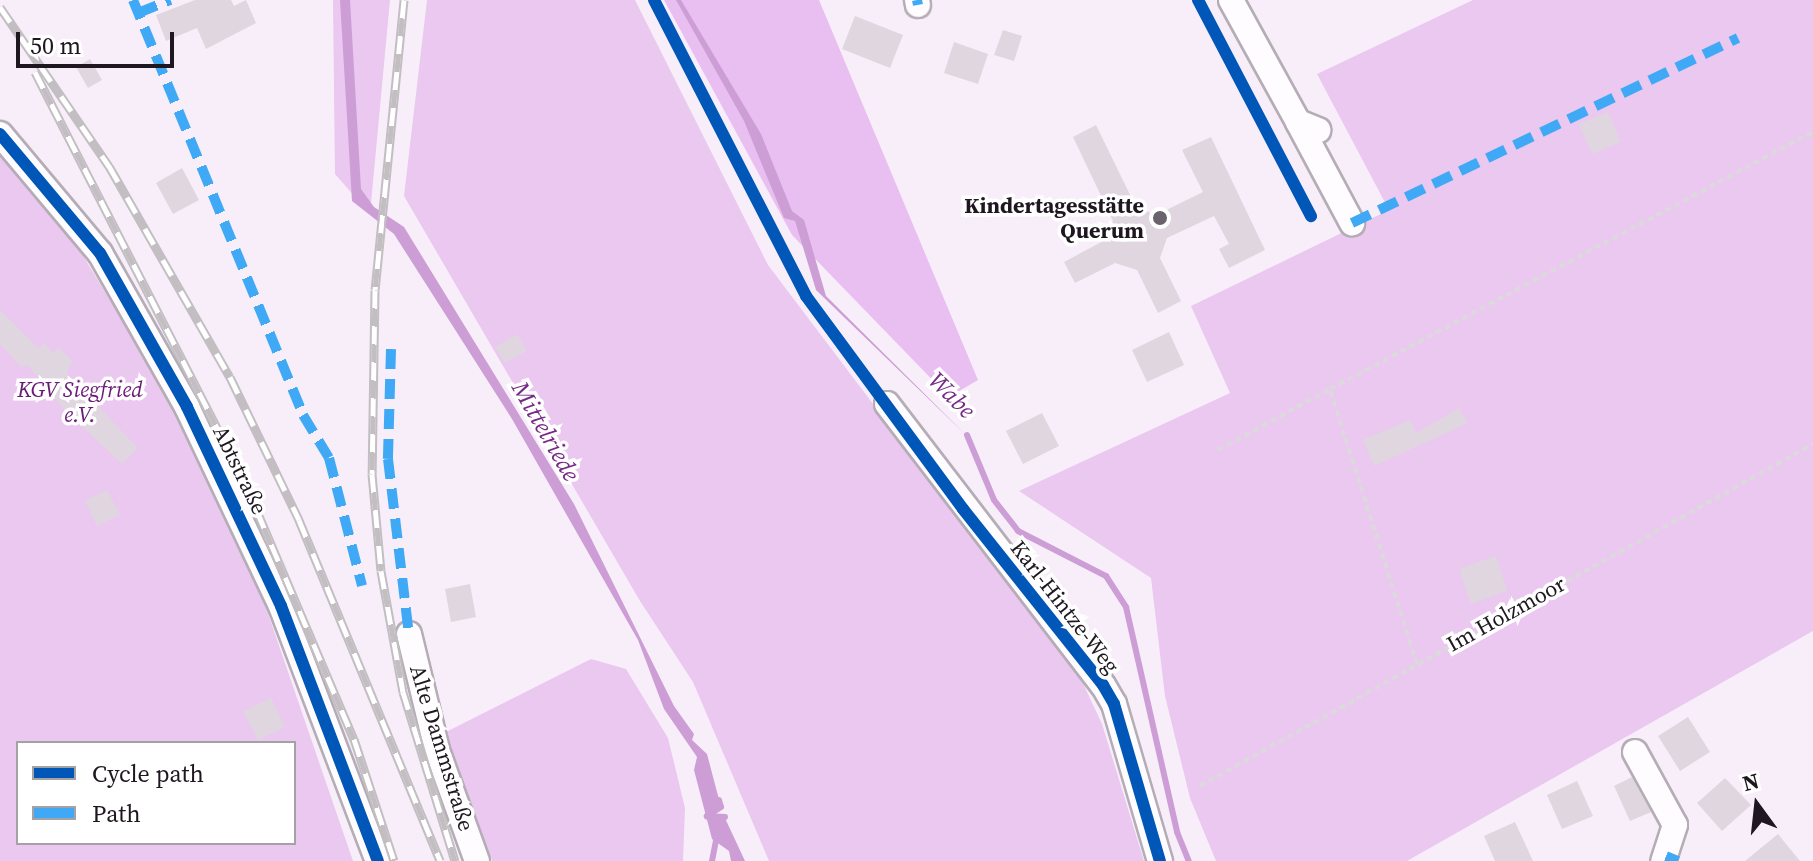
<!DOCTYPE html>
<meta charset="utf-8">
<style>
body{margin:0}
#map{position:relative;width:1813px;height:861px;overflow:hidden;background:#f8eefa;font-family:"Source Serif 4",serif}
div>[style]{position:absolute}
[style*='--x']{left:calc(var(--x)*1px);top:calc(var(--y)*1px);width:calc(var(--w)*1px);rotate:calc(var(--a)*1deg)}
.green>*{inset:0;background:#eac8f0}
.forest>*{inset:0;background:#e8bff0}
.water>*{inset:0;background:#cd9ed6}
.stream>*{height:6px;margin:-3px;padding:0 3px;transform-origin:3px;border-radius:3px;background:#cd9ed6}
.building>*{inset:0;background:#dfd6e0}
.path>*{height:4px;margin-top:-2px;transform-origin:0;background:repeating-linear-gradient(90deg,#dcd9dc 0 6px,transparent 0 10px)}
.roads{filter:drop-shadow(2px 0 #b5adb6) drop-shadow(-2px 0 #b5adb6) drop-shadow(0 2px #b5adb6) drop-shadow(0 -2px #b5adb6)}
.minor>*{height:24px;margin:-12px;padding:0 12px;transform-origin:12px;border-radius:12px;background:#fefcfe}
.rail>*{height:9px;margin-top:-4.5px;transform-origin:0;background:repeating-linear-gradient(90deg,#fff 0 18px,#c2bec2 0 36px);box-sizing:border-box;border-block:2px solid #c2bec2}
.quiet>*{height:10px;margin-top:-5px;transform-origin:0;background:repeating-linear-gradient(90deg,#3fa9f5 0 20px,transparent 0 30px)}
.cycleway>*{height:12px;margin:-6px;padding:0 6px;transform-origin:6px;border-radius:6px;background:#0057b8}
.dots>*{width:22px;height:22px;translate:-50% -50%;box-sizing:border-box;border:4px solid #fff;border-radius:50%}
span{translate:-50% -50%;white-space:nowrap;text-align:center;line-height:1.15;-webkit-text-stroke:7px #fff;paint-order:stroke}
.poi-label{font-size:22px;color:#1e171f;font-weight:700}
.right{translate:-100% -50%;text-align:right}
.park-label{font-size:22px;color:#691a76;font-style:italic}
.street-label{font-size:22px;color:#1e171f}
.water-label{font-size:24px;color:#772a85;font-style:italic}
.legend{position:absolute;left:16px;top:741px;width:280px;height:104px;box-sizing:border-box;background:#fff;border:2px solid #a5a2a5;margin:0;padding:10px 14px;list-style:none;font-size:24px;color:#1e171f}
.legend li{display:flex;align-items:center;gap:16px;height:40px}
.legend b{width:40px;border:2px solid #a5a2a5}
.north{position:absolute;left:1717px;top:765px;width:80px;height:80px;-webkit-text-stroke:6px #fff;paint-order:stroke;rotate:345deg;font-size:22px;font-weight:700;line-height:32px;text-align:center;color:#1e171f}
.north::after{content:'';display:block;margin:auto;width:28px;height:36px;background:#1e171f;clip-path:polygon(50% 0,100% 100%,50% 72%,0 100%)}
.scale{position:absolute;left:16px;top:32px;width:158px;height:36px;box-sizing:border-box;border:4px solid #1e171f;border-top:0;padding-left:10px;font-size:24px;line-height:28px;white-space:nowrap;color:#1e171f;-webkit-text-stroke:6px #fff;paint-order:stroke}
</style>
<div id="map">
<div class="green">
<i style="clip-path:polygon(333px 0,390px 0,370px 214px,335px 174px)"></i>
<i style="clip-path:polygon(427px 0,635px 0,768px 265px,1081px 679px,1102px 724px,1144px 861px,769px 861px,693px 682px,640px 601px,404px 196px)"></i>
<i style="clip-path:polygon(1473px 0,1813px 0,1813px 631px,1407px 861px,1216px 861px,1190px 798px,1165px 696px,1151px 578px,1019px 491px,1230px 393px,1191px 306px,1389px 210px,1317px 74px)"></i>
<i style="clip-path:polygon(evenodd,0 152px,52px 204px,193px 438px,252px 567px,353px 861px,0 861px,0 152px,18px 743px,294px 743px,294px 843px,18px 843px,18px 743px)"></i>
<i style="clip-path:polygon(591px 659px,626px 669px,668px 738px,685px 808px,683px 861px,492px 861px,444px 733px)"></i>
</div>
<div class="forest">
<i style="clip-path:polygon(664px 0,819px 0,978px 380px,949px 397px,792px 235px)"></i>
</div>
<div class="water">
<i style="clip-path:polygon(340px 0,350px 0,361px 189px,374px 207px,404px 227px,574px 504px,674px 706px,694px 734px,692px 740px,707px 754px,721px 807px,707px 817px,724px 816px,745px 861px,731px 861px,729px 851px,712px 839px,694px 770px,697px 757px,664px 709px,638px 640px,512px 419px,394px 234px,352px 201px)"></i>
<i style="clip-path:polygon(676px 0,681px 0,761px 134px,792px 211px,804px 220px,826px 296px,970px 439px,816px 290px,795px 221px,784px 218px,744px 121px)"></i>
</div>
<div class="stream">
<i style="--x:967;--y:435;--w:70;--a:67.4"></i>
<i style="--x:994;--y:500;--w:39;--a:52"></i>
<i style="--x:1018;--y:531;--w:99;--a:27.1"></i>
<i style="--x:1106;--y:576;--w:37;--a:57"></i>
<i style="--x:1126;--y:607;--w:231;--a:77.2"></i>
<i style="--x:1177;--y:832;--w:31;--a:68"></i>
<i style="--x:719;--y:800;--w:7;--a:74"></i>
<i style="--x:721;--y:807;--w:17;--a:147"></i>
<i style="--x:707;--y:816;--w:18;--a:3"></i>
<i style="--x:712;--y:861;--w:26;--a:-79"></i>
</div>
<div class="building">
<i style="clip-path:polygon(195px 0,231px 0,234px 6px,246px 0,256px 23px,206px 49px,197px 28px,166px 41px,156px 15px)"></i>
<i style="clip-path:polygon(855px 16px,903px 35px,890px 68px,842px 49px)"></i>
<i style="clip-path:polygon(1003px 30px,1022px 36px,1014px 61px,994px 55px)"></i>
<i style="clip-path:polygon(954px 42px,988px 54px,978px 84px,944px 73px)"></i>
<i style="clip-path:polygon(90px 59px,102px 80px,88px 88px,76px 67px)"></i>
<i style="clip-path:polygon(1608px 112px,1621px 142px,1592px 154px,1579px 124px)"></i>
<i style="clip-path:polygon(1096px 125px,1136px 207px,1156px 215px,1203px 192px,1182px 150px,1211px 137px,1265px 250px,1229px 268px,1219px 249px,1229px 244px,1214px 216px,1167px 238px,1160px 258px,1181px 301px,1158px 313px,1137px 270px,1115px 263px,1075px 283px,1064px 262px,1105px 240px,1113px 221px,1073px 137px)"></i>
<i style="clip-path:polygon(182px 168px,199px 200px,173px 214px,156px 183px)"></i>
<i style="clip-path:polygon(0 310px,39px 349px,44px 343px,53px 353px,59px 347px,72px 361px,67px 374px,138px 448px,122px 464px,64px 409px,27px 364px,22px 368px,0 344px)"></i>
<i style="clip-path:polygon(1169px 332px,1184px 365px,1147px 382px,1132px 350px)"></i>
<i style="clip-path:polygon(517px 334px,527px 351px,505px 363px,495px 347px)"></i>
<i style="clip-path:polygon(1459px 408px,1468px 423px,1374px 466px,1363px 440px,1410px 420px,1416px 433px)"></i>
<i style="clip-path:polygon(1042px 413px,1059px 446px,1023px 464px,1006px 431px)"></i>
<i style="clip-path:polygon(107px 490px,120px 515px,97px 526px,85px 501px)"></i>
<i style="clip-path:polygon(1496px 556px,1507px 591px,1471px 604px,1459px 569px)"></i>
<i style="clip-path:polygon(470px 584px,476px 617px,451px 622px,445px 589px)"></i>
<i style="clip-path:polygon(271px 698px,285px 727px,258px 740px,243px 711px)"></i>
<i style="clip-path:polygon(1688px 717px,1710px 752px,1680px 771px,1658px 736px)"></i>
<i style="clip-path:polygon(1632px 777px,1651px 812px,1630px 821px,1614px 786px)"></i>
<i style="clip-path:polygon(1725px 778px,1751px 805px,1722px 831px,1697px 803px)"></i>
<i style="clip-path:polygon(1577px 781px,1593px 816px,1562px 829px,1547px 795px)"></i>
<i style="clip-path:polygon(1515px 822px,1533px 861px,1495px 861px,1484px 836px)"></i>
<i style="clip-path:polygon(1778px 834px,1800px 861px,1745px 861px)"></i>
</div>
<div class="path">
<i style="--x:1218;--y:450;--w:128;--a:-28.6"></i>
<i style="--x:1417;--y:664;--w:288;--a:-107.6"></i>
<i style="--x:1330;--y:389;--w:547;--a:-28.02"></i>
<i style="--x:1200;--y:786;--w:702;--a:-29.16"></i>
</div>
<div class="roads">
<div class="minor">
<i style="--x:917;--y:0;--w:5;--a:79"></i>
<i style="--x:1231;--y:0;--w:139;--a:61.2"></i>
<i style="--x:1298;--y:122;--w:22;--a:22"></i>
<i style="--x:1298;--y:122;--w:115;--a:61.9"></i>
<i style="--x:0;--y:134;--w:155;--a:50"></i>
<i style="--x:100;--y:253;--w:177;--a:60.5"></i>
<i style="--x:187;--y:407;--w:220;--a:64.7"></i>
<i style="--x:281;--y:606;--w:273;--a:69.2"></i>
<i style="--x:887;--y:404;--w:354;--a:52.5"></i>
<i style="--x:1103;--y:685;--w:22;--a:60"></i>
<i style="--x:1114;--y:704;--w:164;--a:73.7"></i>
<i style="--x:409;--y:634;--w:119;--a:76.4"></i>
<i style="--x:437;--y:750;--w:118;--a:70.2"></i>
<i style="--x:1635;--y:752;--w:83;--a:61.3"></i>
<i style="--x:1675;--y:825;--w:38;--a:108"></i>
</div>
</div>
<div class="rail">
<i style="--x:404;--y:0;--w:291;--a:95.7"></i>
<i style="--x:375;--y:290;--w:184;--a:90.9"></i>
<i style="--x:372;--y:474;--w:97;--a:84.7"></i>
<i style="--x:381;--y:571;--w:123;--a:79.7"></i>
<i style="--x:403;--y:692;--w:177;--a:72.9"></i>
<i style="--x:0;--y:7;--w:193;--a:55.6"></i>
<i style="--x:109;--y:166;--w:243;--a:60.2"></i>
<i style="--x:230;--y:377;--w:159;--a:64.2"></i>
<i style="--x:299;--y:520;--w:369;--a:67.5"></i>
<i style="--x:35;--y:72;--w:456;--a:62.9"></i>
<i style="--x:243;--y:478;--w:284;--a:67"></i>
<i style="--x:354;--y:739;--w:128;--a:71.8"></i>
</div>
<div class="quiet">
<i style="--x:133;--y:0;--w:448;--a:67.7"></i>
<i style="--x:303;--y:415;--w:50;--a:58.8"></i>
<i style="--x:329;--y:458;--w:132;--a:75.5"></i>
<i style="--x:917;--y:0;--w:5;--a:79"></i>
<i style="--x:138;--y:13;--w:35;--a:-22"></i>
<i style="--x:1352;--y:223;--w:428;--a:-25.6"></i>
<i style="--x:391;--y:349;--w:110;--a:91.6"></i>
<i style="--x:388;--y:459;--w:176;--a:83.2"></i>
<i style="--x:1666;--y:856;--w:13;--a:23"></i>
</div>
<div class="cycleway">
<i style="--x:654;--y:0;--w:333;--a:62.8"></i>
<i style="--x:806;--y:296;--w:265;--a:53.6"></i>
<i style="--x:963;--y:509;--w:225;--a:51.5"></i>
<i style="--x:1103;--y:685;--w:22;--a:60"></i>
<i style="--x:1114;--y:704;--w:164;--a:73.7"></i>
<i style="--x:1198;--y:0;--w:244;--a:62.4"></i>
<i style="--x:0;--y:134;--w:155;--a:50"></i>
<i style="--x:100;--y:253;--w:177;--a:60.5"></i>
<i style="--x:187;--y:407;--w:220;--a:64.7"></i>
<i style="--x:281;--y:606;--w:273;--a:69.2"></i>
</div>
<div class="dots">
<i style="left:1160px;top:218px;background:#6a626c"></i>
</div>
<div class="poi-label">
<span class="right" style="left:1144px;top:218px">Kindertagesstätte<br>Querum</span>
</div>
<div class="park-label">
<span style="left:80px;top:402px">KGV Siegfried<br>e.V.</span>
</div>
<div class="street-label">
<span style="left:240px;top:470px;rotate:64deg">Abtstraße</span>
<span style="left:1065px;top:607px;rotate:52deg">Karl-Hintze-Weg</span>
<span style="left:1506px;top:614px;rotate:-29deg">Im Holzmoor</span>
<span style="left:442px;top:748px;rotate:73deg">Alte Dammstraße</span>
</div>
<div class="water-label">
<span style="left:952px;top:395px;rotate:45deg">Wabe</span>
<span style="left:546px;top:431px;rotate:60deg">Mittelriede</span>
</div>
<ul class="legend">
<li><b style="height:10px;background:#0057b8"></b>Cycle path</li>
<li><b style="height:10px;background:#3fa9f5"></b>Path</li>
</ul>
<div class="north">N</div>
<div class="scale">50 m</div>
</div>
